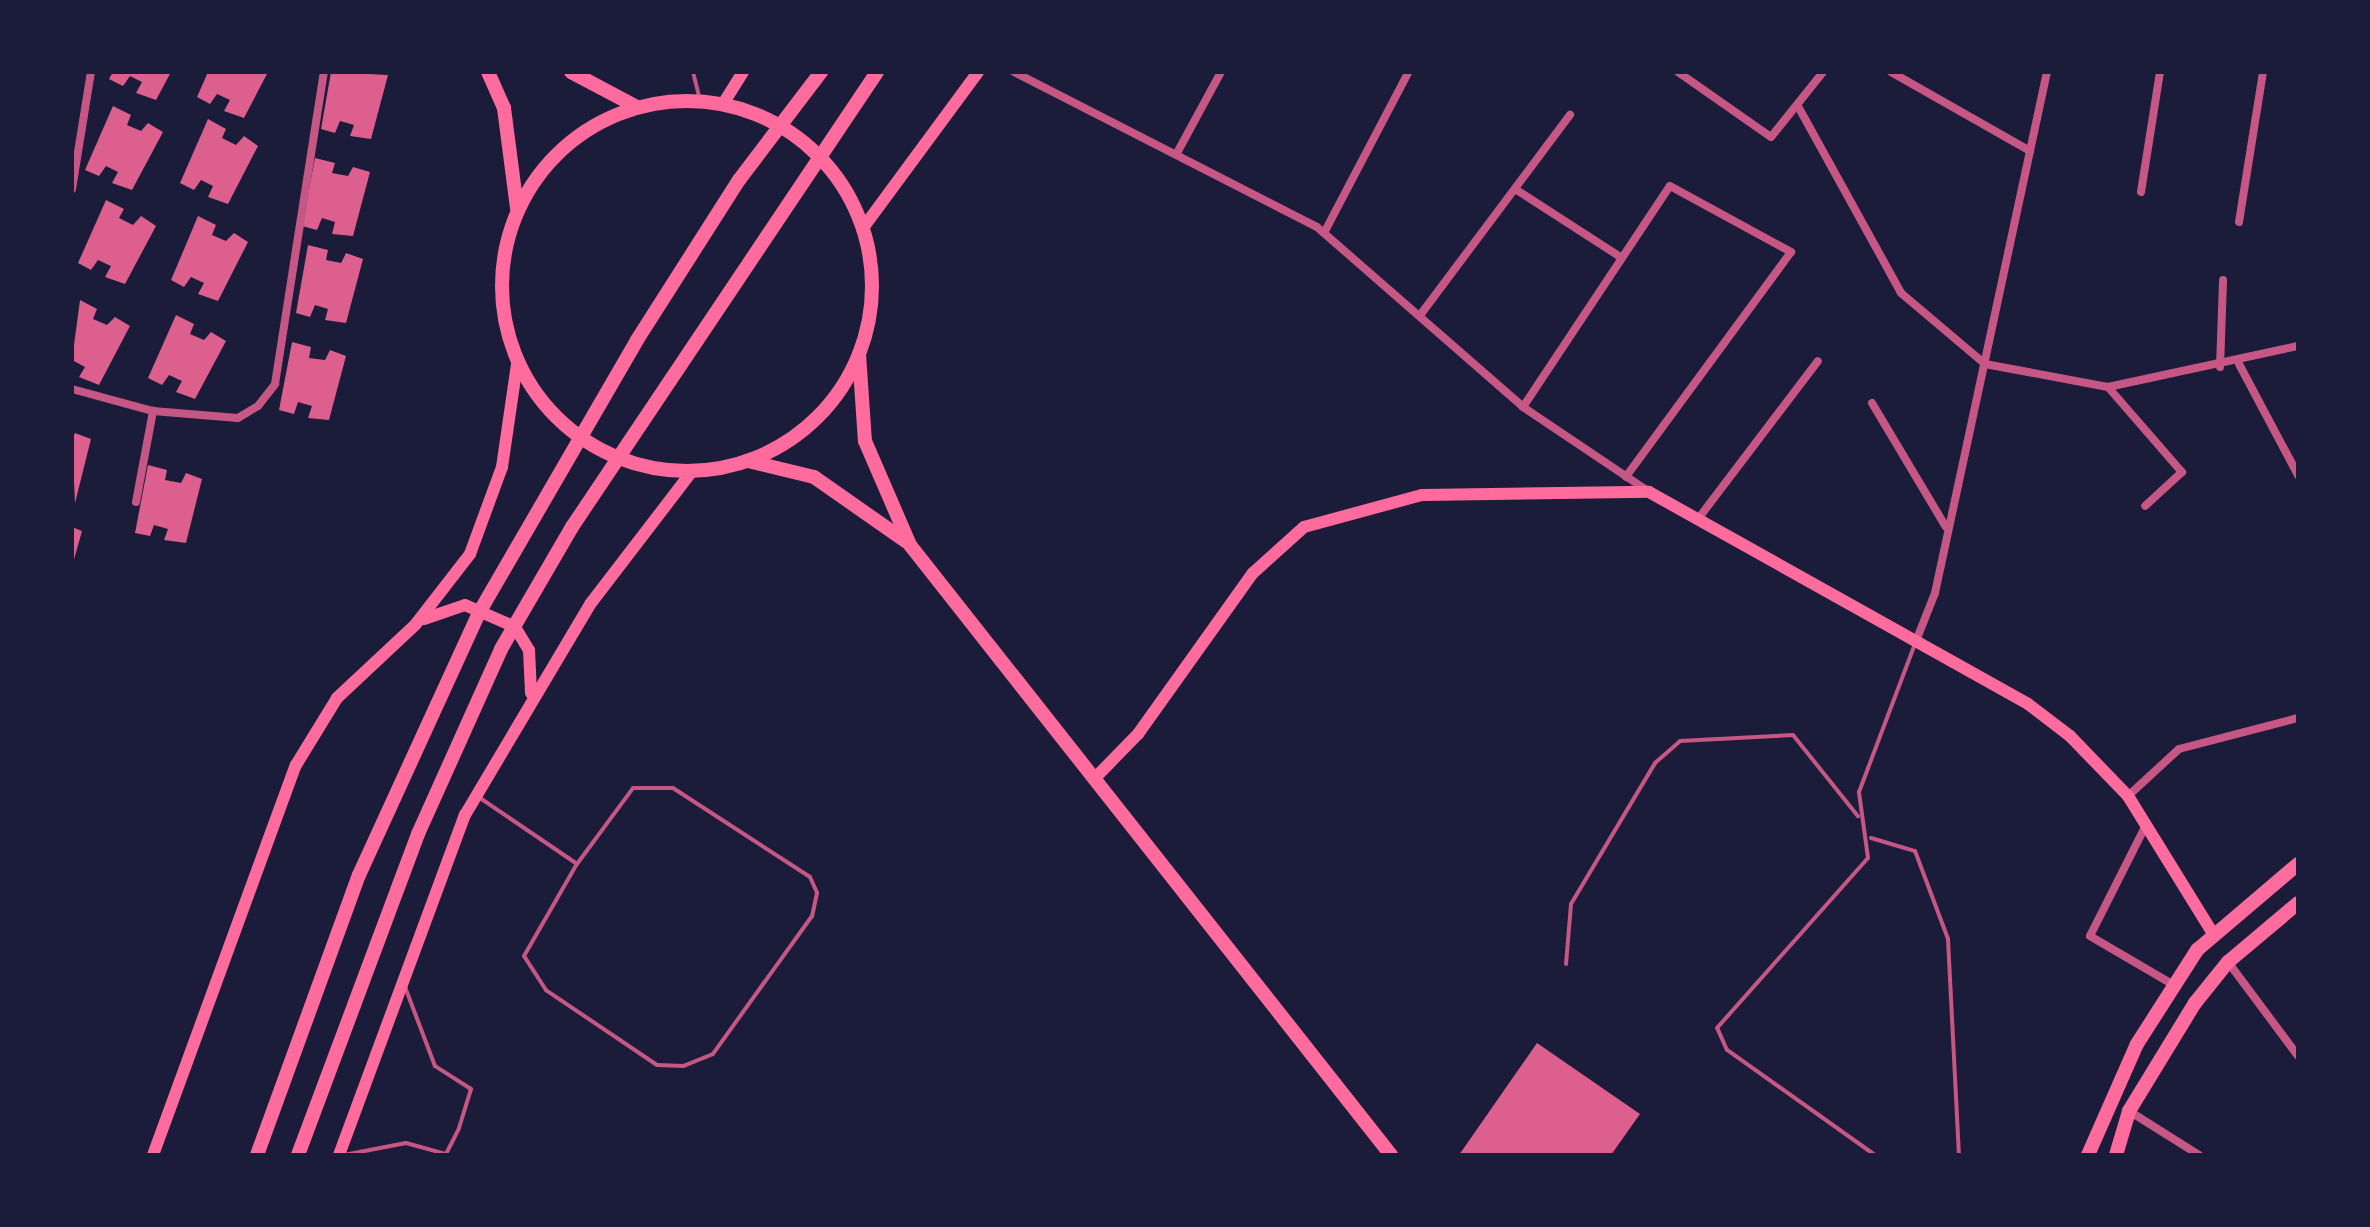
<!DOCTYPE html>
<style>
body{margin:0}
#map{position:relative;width:2370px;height:1227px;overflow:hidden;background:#1b1b3a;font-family:"Archivo Narrow",sans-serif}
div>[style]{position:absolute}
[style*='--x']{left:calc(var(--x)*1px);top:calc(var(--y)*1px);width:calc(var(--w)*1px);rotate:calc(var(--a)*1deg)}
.building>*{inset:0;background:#dd5f8e}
.service>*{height:4px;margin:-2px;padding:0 2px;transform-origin:2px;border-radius:2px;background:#c65784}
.minor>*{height:8px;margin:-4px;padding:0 4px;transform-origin:4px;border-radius:4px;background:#c65784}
.secondary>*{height:12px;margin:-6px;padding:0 6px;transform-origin:6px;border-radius:6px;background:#ff6b9d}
.primary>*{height:14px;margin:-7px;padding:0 7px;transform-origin:7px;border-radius:7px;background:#ff6b9d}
.trunk>*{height:14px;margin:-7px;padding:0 7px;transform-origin:7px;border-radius:7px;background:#ff6b9d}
.trunk>.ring{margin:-7px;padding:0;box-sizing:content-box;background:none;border:14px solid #ff6b9d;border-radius:50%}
span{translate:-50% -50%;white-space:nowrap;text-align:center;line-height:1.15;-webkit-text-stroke:7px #1b1b3a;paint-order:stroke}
.frame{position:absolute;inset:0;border:74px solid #1b1b3a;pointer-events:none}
</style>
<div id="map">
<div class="building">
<i style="clip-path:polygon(113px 72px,171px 72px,156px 100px,136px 93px,142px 82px,130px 76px,123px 86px,109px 79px)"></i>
<i style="clip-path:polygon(208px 72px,268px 72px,244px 118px,224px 111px,230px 100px,217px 94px,210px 104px,197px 97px)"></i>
<i style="clip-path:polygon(331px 72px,388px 75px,371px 139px,350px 136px,354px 125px,340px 121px,335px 133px,321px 129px)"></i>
<i style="clip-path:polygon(113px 106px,131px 115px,127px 125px,141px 131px,148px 123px,163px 132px,132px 190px,112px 183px,118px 172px,106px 166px,99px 176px,85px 170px)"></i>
<i style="clip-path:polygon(208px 119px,226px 129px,222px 138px,236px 145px,244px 136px,258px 146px,228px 204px,208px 197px,213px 186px,201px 180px,194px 190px,180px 183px)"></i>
<i style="clip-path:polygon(315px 158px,335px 163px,332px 173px,348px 176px,353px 167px,370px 172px,353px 236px,332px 234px,335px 222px,322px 218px,317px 230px,302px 226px)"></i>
<i style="clip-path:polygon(106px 200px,124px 209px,119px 218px,133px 225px,141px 216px,156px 226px,125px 284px,105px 277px,111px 266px,98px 260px,91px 270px,78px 263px)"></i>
<i style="clip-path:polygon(198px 216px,216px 225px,212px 235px,226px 241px,234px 233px,248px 242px,218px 301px,198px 294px,204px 283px,191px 277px,184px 287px,171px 280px)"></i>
<i style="clip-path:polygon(308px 245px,328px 250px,326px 260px,341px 263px,346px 253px,363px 259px,346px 323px,325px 320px,328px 309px,315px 305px,310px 317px,296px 313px)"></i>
<i style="clip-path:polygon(80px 300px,97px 309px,93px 319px,107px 325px,115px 317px,130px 326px,99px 385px,79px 377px,85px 367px,72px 360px)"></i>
<i style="clip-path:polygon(176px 315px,194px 324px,190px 334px,204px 340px,211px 332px,226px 341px,195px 399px,176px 392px,182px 381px,169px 375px,162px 385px,148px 378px)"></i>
<i style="clip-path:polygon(292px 342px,311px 347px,309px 358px,325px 360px,330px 350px,346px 356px,329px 420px,308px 418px,312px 406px,298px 402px,294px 414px,279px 410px)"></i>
<i style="clip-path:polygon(75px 433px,91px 439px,75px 503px,72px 439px)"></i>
<i style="clip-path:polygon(148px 465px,167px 470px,165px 480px,181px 483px,186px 473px,202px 479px,186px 543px,164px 540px,168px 529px,154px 525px,150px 536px,135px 533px)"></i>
<i style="clip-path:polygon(72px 527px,82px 531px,73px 563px,72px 563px)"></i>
<i style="clip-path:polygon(1537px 1043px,1640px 1114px,1611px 1155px,1459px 1155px)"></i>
</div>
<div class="service">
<i style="--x:693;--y:72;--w:29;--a:76"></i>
<i style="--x:480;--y:798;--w:117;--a:34.2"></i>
<i style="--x:577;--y:864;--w:94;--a:-53.6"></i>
<i style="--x:633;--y:788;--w:40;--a:0"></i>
<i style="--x:673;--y:788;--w:163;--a:33"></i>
<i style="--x:810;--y:877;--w:17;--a:66"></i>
<i style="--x:817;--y:893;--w:24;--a:102"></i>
<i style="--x:812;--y:916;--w:170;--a:125.7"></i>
<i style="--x:713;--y:1054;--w:31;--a:158"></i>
<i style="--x:684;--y:1066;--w:27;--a:-178"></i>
<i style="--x:657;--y:1065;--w:134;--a:-146"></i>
<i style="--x:546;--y:990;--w:40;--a:-122.9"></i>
<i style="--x:524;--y:956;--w:106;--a:-60.1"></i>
<i style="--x:1871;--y:838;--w:46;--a:16.5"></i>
<i style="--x:1915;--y:851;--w:94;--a:69.4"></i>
<i style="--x:1948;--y:939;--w:216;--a:87.1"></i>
<i style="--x:1566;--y:964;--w:60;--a:-85.2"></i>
<i style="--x:1571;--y:904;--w:164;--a:-59.2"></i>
<i style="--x:1655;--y:763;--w:33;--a:-41"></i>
<i style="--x:1680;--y:741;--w:113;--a:-3"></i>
<i style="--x:1793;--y:735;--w:104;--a:51.3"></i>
<i style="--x:344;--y:1155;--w:63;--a:-11"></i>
<i style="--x:406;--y:1143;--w:41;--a:15.4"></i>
<i style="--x:446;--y:1154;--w:29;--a:-63"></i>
<i style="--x:459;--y:1128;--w:41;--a:-72.9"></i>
<i style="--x:471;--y:1089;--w:43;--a:-147.4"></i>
<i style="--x:435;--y:1066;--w:85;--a:-110.8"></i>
<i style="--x:1875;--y:1155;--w:181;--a:-144.6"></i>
<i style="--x:1727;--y:1050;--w:24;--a:-114"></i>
<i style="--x:1717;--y:1028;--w:227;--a:-48.4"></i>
<i style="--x:1868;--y:858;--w:67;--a:-97.8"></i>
<i style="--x:1859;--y:792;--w:158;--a:-69.3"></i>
</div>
<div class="minor">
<i style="--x:1014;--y:72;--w:340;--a:27.1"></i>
<i style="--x:1317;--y:227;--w:274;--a:41.1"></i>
<i style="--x:1523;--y:407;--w:151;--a:33.9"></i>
<i style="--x:1678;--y:72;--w:113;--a:35"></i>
<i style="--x:1771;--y:137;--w:83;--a:-51.3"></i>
<i style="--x:1891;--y:72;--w:160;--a:29.6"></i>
<i style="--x:1799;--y:108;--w:211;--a:61.1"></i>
<i style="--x:1901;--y:293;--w:110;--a:40.2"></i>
<i style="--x:1985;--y:364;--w:125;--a:10.6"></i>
<i style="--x:2108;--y:387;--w:194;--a:-12.2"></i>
<i style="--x:1177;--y:153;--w:92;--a:-61.5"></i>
<i style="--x:72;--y:189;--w:119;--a:-80.8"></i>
<i style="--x:1515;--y:189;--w:127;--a:32.8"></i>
<i style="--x:2141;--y:192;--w:121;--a:-81"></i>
<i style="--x:2239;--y:222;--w:152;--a:-80.9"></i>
<i style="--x:1324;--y:233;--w:181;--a:-62.3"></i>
<i style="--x:1421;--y:314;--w:249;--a:-53.2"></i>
<i style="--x:2239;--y:364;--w:126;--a:62"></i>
<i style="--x:2220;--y:367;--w:87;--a:-88"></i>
<i style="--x:2108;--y:387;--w:113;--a:49"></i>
<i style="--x:2182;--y:472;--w:50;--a:137.4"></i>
<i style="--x:72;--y:389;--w:84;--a:15.2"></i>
<i style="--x:153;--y:411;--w:85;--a:4.7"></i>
<i style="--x:238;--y:418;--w:23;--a:-31"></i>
<i style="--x:258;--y:406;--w:28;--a:-52"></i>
<i style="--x:275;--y:384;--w:316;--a:-81.1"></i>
<i style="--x:1872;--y:403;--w:144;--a:59.2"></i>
<i style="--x:1523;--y:407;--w:265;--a:-56.4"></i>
<i style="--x:1670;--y:186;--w:138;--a:28.6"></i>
<i style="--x:1791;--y:252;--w:279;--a:126.3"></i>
<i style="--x:136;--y:502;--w:93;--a:-79.4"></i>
<i style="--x:1698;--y:519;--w:198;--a:-52.8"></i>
<i style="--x:1916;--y:641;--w:52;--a:-68.4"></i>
<i style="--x:1935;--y:593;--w:533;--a:-77.87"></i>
<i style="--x:2128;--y:796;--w:69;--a:-42.7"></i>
<i style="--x:2179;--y:749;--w:123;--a:-14.6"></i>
<i style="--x:2146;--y:825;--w:124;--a:116.8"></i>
<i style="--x:2090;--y:936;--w:97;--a:30.3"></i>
<i style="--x:2228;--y:962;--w:117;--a:53.3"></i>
<i style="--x:2129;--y:1111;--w:83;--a:32.2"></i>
</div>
<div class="secondary">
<i style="--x:723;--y:104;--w:38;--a:-58"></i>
<i style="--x:863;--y:228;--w:194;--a:-53.6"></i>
<i style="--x:424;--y:619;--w:43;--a:-18.9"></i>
<i style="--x:465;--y:605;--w:55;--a:23.7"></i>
<i style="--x:515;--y:627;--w:27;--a:59"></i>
<i style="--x:529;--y:650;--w:43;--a:87.3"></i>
<i style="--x:1095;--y:778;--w:62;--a:-45.7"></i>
<i style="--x:1138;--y:734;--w:198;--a:-54.5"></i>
<i style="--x:1253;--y:573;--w:69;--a:-42"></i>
<i style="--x:1304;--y:527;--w:122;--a:-15.2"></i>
<i style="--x:1422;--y:495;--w:227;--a:-0.8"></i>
<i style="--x:1649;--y:492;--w:434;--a:29.2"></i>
<i style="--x:2028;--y:704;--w:53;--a:37.3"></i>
<i style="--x:2070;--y:736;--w:83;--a:46"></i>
<i style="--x:2128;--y:796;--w:160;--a:58.3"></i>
<i style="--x:153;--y:1155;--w:415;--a:-69.9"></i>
<i style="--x:296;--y:765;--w:79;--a:-58.5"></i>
<i style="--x:337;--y:698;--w:107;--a:-43.1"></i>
<i style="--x:415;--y:625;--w:90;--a:-52.2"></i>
<i style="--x:470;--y:554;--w:93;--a:-69.8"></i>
<i style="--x:502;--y:467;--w:104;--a:-81.7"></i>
<i style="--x:339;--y:1155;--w:363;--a:-69.7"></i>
<i style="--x:465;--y:815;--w:247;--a:-59.3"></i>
<i style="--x:591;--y:603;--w:163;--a:-52.5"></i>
</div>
<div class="primary">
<i style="--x:859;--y:354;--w:87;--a:86.1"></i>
<i style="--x:865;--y:441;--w:113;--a:66.6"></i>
<i style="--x:910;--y:545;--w:777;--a:51.74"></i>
<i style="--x:748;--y:461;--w:68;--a:13.6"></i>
<i style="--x:814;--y:477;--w:113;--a:35"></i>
<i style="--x:2088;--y:1155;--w:121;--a:-66.2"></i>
<i style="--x:2137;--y:1044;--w:112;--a:-57.4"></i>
<i style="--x:2197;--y:950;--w:133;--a:-40.4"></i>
<i style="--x:2116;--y:1155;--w:46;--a:-73.5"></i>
<i style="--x:2129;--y:1111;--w:127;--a:-58.6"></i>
<i style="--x:2195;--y:1003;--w:53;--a:-51.2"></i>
<i style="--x:2228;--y:962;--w:92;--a:-40.1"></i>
</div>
<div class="trunk">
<i style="--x:488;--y:72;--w:39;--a:66"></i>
<i style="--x:504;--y:108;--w:101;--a:82.6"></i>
<i style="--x:571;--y:72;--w:75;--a:27.9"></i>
<i class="ring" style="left:502px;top:101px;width:356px;height:356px"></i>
<i style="--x:257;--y:1155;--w:298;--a:-70"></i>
<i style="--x:359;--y:875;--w:290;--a:-65.4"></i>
<i style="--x:480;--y:611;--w:313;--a:-59.9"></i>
<i style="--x:637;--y:340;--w:190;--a:-57.5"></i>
<i style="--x:739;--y:180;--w:136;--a:-52.8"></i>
<i style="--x:298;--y:1155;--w:343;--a:-69.5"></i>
<i style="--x:418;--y:834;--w:203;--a:-65.8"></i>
<i style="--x:501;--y:649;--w:141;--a:-59.8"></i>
<i style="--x:572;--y:527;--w:548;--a:-56.16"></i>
</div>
<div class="frame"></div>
</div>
